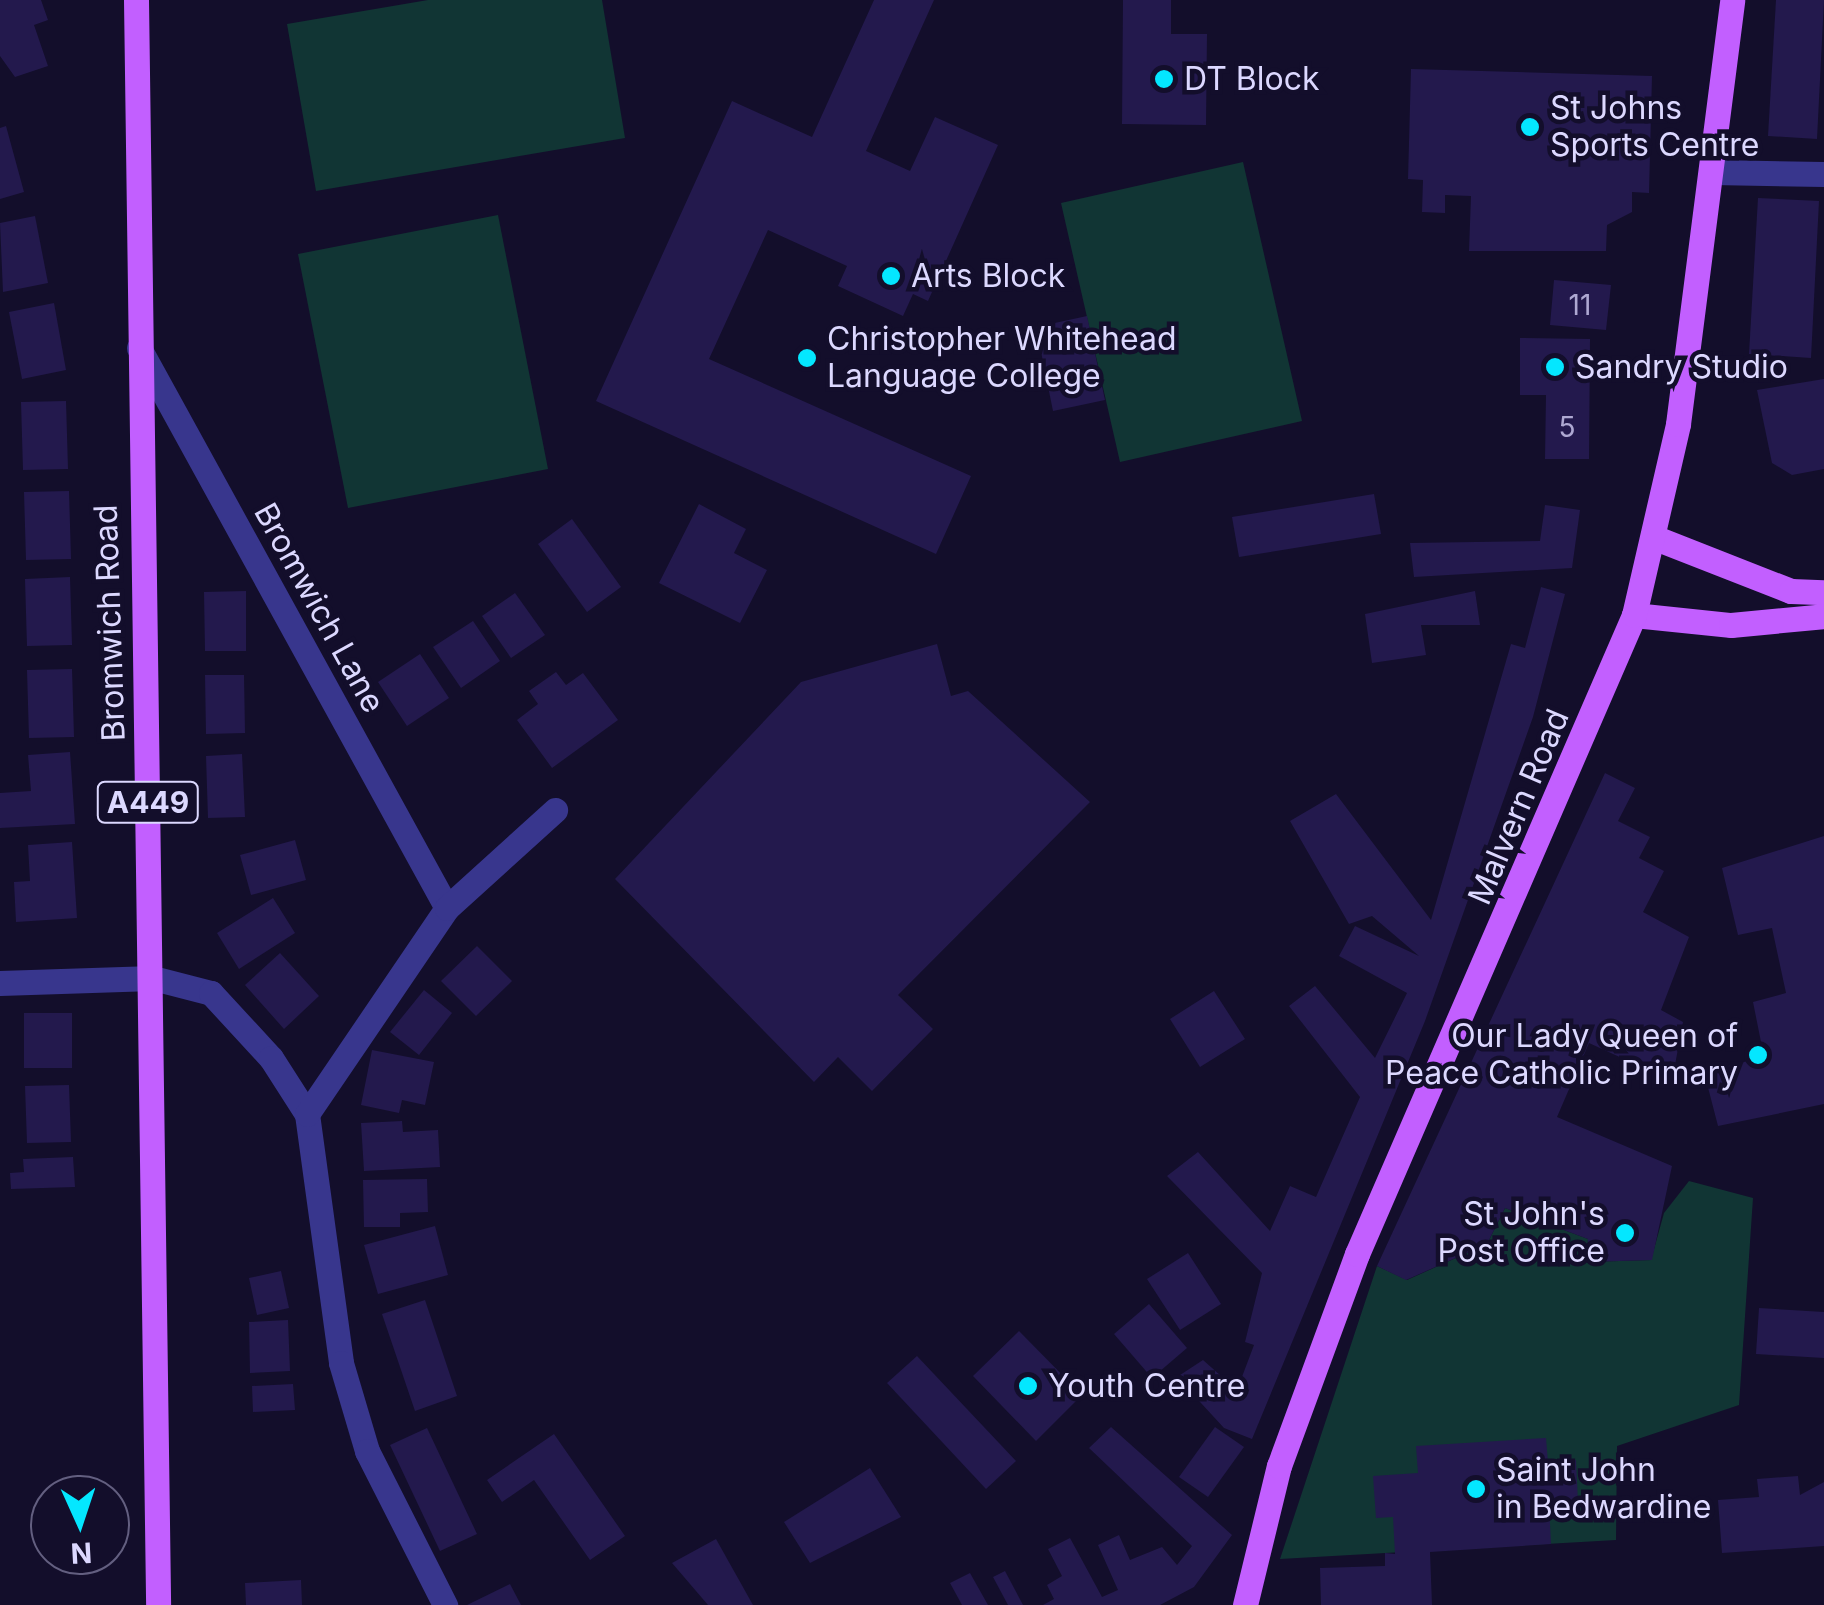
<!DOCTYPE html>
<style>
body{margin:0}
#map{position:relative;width:1824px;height:1605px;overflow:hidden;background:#130e2b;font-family:Inter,sans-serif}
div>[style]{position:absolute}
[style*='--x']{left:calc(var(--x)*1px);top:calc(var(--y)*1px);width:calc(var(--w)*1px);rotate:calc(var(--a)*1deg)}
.green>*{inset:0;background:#113534}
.building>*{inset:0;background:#23194d}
.minor>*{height:25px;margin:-12.5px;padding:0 12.5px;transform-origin:12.5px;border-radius:12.5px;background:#38368d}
.major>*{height:25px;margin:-12.5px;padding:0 12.5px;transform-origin:12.5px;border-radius:12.5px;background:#c25fff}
.dots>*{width:28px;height:28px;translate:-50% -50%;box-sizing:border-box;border:5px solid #130e2b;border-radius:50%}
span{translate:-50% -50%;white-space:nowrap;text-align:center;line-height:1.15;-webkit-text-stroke:9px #130e2b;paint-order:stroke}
.number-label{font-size:28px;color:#aea8d2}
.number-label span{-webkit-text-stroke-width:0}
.shield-label span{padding:2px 8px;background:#130e2b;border:2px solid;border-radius:8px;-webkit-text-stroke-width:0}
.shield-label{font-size:30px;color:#dcd8ff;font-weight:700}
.poi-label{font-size:32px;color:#dcd8ff}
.left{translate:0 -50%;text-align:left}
.right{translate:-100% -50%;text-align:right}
.street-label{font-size:32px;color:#dcd8ff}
.north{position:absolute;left:30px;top:1475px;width:100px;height:100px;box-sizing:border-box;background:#130e2b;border:2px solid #635f80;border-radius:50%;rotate:177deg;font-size:28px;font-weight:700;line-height:40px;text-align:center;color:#dcd8ff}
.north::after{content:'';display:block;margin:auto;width:35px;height:45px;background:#04e7ff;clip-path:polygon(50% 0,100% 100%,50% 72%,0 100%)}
</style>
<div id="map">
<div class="green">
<i style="clip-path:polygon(428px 0,602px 0,625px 138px,316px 191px,287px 24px)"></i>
<i style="clip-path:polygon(1243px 162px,1302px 421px,1120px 462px,1061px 203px)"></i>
<i style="clip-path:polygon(498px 215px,548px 469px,348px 508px,298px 254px)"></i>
<i style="clip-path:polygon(1689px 1181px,1753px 1198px,1739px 1405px,1617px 1446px,1616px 1540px,1280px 1559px,1377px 1266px,1407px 1280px,1487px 1244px,1505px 1208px,1588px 1239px,1587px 1262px,1651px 1260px,1664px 1213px)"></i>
</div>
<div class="building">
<i style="clip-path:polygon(0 0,41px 0,48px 20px,34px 25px,48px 66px,15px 77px,0 56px)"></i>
<i style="clip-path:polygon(874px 0,934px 0,866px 151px,910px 171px,935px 117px,998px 145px,928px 301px,913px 294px,903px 316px,838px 286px,847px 266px,768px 230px,709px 359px,971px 476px,936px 554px,596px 401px,732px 101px,812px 137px)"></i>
<i style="clip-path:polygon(1123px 0,1171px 0,1171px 34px,1207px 34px,1206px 125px,1122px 124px)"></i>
<i style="clip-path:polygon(1776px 0,1824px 0,1817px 139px,1768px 136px)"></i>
<i style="clip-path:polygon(1411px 69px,1652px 76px,1649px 193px,1632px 192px,1632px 212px,1607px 225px,1606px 251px,1469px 251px,1471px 196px,1445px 195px,1445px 213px,1422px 212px,1423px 180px,1408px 179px)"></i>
<i style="clip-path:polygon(6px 126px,24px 192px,0 199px,0 128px)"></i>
<i style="clip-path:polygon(1758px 198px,1819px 201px,1811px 358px,1749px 354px)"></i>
<i style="clip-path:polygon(35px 216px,48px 283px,3px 292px,0 223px)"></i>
<i style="clip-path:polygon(1554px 280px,1611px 285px,1606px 330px,1550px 325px)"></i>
<i style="clip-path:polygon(54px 303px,66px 370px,22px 379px,9px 312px)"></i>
<i style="clip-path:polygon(1087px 316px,1105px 400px,1053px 411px,1036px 327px)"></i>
<i style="clip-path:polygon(1520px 338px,1590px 339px,1589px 459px,1545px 459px,1546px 395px,1520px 395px)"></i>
<i style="clip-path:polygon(1824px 379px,1824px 469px,1792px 475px,1772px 463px,1757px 390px)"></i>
<i style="clip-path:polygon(66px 401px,68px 469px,23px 470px,21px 402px)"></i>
<i style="clip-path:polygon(69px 491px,71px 559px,26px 560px,24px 492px)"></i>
<i style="clip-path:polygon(1374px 494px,1381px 534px,1239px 557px,1232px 517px)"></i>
<i style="clip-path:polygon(699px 504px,746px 529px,734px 553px,767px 570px,740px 623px,659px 583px)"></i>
<i style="clip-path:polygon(1545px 505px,1580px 510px,1572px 568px,1414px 577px,1410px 543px,1540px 541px)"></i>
<i style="clip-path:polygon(572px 519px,621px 587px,587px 612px,538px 544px)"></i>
<i style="clip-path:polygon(70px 577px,72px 645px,27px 646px,25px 579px)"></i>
<i style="clip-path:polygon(1541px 587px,1565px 594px,1533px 717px,1425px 1021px,1252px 1439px,1224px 1428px,1177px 1377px,1203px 1360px,1237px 1390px,1254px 1345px,1245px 1342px,1262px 1273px,1167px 1176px,1198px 1152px,1270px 1231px,1290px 1186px,1316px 1197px,1360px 1097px,1289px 1006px,1315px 986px,1375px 1058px,1407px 993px,1339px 956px,1355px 926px,1419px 956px,1372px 916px,1349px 924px,1290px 821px,1336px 794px,1431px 920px,1511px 644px,1525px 648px)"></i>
<i style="clip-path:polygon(246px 591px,246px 651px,205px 651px,204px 592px)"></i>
<i style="clip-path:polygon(1475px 591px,1480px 625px,1421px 625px,1426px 655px,1372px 663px,1365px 614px)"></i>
<i style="clip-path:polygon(515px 593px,545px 635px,511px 658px,482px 616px)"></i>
<i style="clip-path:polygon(473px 621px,500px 661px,461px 688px,433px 647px)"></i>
<i style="clip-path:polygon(937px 644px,951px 696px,968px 691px,1090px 802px,898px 995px,933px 1029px,872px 1091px,838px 1057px,814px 1082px,615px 879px,801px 682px)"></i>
<i style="clip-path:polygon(420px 654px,449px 698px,407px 726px,378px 682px)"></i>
<i style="clip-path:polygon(72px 669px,74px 737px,29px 738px,27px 670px)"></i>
<i style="clip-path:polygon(556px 672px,566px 685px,583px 673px,618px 720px,552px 768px,517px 720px,538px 704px,529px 691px)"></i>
<i style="clip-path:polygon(205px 675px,244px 675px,245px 733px,206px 734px)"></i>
<i style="clip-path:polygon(70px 752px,75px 824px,0 828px,0 793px,31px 791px,28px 755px)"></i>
<i style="clip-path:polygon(242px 754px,245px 817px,208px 818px,206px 756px)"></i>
<i style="clip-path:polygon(1605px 773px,1635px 788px,1618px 821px,1650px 837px,1639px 858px,1664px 871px,1643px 912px,1689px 937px,1661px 1010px,1683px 1022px,1672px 1081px,1589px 1043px,1557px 1117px,1672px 1166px,1652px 1260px,1586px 1262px,1588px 1239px,1505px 1208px,1487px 1244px,1406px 1280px,1377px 1266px)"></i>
<i style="clip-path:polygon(1824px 836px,1824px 1104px,1718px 1126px,1704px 1072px,1764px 1057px,1753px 1002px,1786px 993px,1772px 928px,1738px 935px,1722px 868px)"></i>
<i style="clip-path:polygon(295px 840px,306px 880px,251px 895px,240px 855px)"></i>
<i style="clip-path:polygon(72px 842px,77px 918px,16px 922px,14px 882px,30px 881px,28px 845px)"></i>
<i style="clip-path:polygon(273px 898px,295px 933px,239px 969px,217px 933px)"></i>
<i style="clip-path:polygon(477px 946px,512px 981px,476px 1016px,441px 981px)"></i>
<i style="clip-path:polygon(280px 953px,319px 996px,284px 1029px,245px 985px)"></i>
<i style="clip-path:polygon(424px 990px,452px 1013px,419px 1055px,390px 1032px)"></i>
<i style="clip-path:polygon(1214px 991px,1245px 1039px,1200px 1067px,1170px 1019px)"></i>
<i style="clip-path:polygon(24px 1013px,72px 1013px,72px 1068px,24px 1068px)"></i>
<i style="clip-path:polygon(372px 1050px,434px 1062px,425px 1105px,402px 1100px,399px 1113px,361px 1105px)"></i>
<i style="clip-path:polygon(69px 1085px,71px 1142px,27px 1143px,25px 1086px)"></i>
<i style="clip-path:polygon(402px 1121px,403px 1132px,438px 1130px,440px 1167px,364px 1171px,361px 1123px)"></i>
<i style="clip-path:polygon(73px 1157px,75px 1187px,11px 1189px,10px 1173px,24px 1172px,23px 1159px)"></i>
<i style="clip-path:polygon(427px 1179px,428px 1212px,400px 1213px,400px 1227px,364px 1227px,363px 1180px)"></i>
<i style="clip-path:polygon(435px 1226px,448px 1275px,378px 1294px,364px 1245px)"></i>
<i style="clip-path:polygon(1188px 1253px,1221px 1304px,1180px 1330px,1147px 1279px)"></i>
<i style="clip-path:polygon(281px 1271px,289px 1308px,257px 1315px,249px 1278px)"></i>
<i style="clip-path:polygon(425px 1300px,457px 1396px,415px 1411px,382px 1314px)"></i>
<i style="clip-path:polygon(1149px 1304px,1187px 1348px,1152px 1378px,1114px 1334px)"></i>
<i style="clip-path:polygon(1759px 1308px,1824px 1312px,1824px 1358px,1756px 1354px)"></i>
<i style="clip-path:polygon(288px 1320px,290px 1371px,250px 1373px,249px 1322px)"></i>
<i style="clip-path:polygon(1019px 1331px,1082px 1395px,1036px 1441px,973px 1376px)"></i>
<i style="clip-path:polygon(917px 1356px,1016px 1461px,986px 1489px,887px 1383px)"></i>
<i style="clip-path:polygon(293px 1384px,295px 1410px,253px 1412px,252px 1386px)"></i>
<i style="clip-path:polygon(1111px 1427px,1232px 1535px,1194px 1587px,1160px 1605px,1043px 1605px,1054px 1599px,1047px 1585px,1062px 1576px,1048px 1549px,1070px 1538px,1102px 1597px,1118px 1590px,1098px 1545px,1119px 1535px,1130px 1560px,1162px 1547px,1177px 1565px,1192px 1546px,1089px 1448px)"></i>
<i style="clip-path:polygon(1215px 1427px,1244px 1447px,1208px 1497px,1179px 1477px)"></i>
<i style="clip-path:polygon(427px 1428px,477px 1534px,440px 1551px,390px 1445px)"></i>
<i style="clip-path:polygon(554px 1434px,625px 1536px,590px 1560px,534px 1480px,502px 1502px,487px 1480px)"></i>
<i style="clip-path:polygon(1546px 1438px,1548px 1462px,1576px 1460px,1578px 1502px,1549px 1503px,1551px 1544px,1430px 1552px,1432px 1605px,1321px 1605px,1320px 1568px,1385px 1566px,1385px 1553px,1395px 1554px,1393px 1517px,1376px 1518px,1373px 1476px,1418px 1473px,1416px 1446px)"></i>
<i style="clip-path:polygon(870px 1468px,901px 1517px,810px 1563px,784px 1522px)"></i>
<i style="clip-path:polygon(1798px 1476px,1800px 1495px,1824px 1482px,1824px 1546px,1722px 1553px,1718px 1500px,1759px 1497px,1757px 1479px)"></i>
<i style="clip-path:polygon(716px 1539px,753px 1605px,708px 1605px,672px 1563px)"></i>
<i style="clip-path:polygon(1005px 1571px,1023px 1605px,1008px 1605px,993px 1577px)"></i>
<i style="clip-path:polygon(970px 1573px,988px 1605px,962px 1605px,950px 1583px)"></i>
<i style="clip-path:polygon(301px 1580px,302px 1605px,246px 1605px,245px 1583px)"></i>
<i style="clip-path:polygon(510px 1584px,521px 1605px,467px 1605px)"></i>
</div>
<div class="minor">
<i style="--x:1712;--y:172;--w:112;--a:1"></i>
<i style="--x:139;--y:348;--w:639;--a:61.19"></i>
<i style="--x:0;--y:983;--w:153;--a:-1.9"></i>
<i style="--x:153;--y:978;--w:60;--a:14.5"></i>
<i style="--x:211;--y:993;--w:88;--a:47.3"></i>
<i style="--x:271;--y:1058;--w:67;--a:57.3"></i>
<i style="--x:307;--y:1114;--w:251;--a:82.2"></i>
<i style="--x:341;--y:1363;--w:92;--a:73.5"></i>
<i style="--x:367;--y:1451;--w:173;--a:63.1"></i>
<i style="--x:307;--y:1114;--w:249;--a:-55.8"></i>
<i style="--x:447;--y:908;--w:146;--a:-42.2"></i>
</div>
<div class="major">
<i style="--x:136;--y:0;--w:1605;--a:89.21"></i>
<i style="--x:1653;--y:537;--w:148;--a:21.4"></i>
<i style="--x:1791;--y:591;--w:33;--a:2"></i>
<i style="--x:1634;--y:615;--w:98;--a:5.9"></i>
<i style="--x:1731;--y:625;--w:93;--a:-5.5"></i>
<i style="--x:1245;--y:1605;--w:143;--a:-76.3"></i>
<i style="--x:1279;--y:1466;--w:226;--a:-69.8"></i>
<i style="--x:1357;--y:1254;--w:696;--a:-66.56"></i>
<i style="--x:1634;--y:615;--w:196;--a:-77"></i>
<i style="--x:1678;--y:424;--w:427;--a:-82.7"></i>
</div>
<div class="dots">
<i style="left:1164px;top:79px;background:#04e7ff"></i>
<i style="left:1530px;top:127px;background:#04e7ff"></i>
<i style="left:891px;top:276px;background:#04e7ff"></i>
<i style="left:807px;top:358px;background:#04e7ff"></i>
<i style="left:1555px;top:367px;background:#04e7ff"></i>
<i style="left:1758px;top:1055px;background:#04e7ff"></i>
<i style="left:1625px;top:1233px;background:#04e7ff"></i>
<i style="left:1028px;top:1386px;background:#04e7ff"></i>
<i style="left:1476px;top:1489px;background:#04e7ff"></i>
</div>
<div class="number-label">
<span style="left:1580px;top:305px">11</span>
<span style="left:1567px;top:427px">5</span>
</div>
<div class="shield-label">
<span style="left:148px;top:802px">A449</span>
</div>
<div class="poi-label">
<span class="left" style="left:1184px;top:79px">DT Block</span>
<span class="left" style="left:1550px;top:127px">St Johns<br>Sports Centre</span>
<span class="left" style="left:911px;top:276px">Arts Block</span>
<span class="left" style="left:827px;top:358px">Christopher Whitehead<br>Language College</span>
<span class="left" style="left:1575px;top:367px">Sandry Studio</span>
<span class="right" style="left:1738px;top:1055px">Our Lady Queen of<br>Peace Catholic Primary</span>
<span class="right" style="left:1605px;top:1233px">St John's<br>Post Office</span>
<span class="left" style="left:1048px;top:1386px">Youth Centre</span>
<span class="left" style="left:1496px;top:1489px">Saint John<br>in Bedwardine</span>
</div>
<div class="street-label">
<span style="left:319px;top:608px;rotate:61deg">Bromwich Lane</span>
<span style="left:110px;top:623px;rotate:-92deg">Bromwich Road</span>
<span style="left:1519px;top:807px;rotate:-67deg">Malvern Road</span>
</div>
<div class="north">N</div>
</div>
